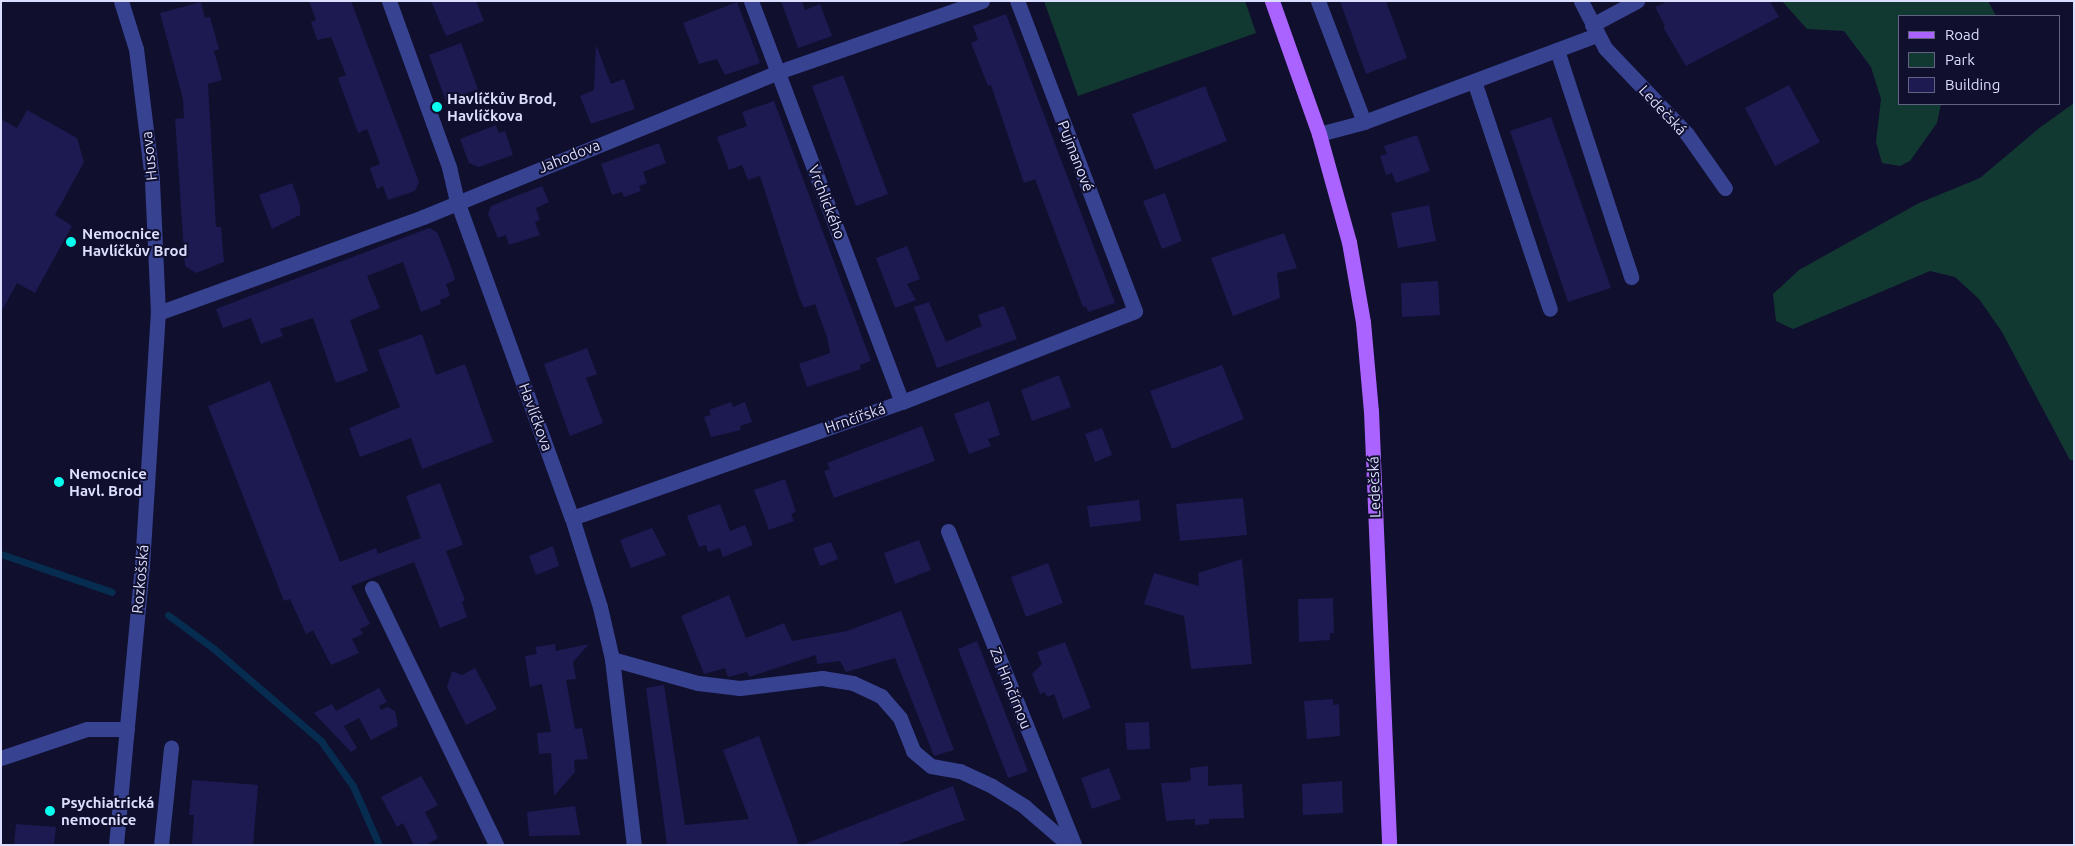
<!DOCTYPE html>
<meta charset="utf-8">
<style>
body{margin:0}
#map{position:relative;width:2075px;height:846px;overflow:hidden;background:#100f2e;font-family:Ubuntu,sans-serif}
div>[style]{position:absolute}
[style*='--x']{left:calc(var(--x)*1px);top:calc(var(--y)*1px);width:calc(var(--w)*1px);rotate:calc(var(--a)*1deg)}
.green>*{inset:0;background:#123931}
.stream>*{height:7px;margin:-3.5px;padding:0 3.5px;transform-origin:3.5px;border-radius:3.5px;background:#062d50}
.building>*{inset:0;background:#1c1a51}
.minor>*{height:15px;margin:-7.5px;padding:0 7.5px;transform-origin:7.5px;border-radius:7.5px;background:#374291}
.major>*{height:15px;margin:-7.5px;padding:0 7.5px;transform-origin:7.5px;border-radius:7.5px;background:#ab63ff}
.dots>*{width:14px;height:14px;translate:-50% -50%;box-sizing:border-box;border:2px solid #100f2e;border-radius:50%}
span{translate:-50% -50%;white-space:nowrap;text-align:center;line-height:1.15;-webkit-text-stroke:4px #100f2e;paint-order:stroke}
.poi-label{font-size:15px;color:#dcdeff;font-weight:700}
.left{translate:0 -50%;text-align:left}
.street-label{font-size:15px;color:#dcdeff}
.frame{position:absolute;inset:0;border:2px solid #dcdeff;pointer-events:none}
.legend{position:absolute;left:1898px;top:15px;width:162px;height:90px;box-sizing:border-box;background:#100f2e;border:1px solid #626282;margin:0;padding:6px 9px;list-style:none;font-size:15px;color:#dcdeff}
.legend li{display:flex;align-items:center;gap:10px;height:25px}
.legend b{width:25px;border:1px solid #626282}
</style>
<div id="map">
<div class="green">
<i style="clip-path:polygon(1044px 1px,1245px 1px,1256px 33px,1078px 96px)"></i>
<i style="clip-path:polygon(1782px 1px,1988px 1px,1996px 16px,1899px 16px,1899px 104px,1941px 104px,1937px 123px,1910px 161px,1900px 166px,1882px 163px,1876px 142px,1881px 99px,1871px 67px,1844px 31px,1807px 29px)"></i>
<i style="clip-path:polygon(2074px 103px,2074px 460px,2070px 460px,2002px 332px,1979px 299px,1955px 277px,1930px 271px,1793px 329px,1776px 321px,1773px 294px,1799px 270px,1919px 203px,1980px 178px,2038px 129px)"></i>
</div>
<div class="stream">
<i style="--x:1;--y:554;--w:117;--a:18.9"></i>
<i style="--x:168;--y:615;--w:56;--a:36.3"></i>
<i style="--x:213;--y:648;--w:143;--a:40.7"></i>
<i style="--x:321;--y:741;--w:55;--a:54.6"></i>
<i style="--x:353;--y:786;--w:64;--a:66.2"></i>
</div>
<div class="building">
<i style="clip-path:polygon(309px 1px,351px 1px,419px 182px,415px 191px,388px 200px,383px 186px,377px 189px,370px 168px,380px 164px,367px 129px,358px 133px,338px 78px,346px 75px,331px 37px,317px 40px,311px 22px,316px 20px)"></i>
<i style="clip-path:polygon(431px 1px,476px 1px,484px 21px,446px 36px)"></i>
<i style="clip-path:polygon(781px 1px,802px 1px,805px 10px,820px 4px,832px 36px,798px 48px)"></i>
<i style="clip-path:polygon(1340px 1px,1386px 1px,1407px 58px,1366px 74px)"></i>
<i style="clip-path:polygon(1668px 1px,1770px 1px,1779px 17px,1686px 66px,1663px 27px,1665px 26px,1655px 7px)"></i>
<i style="clip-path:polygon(201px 2px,205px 18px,210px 17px,219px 49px,214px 51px,222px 80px,208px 84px,216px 227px,221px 227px,224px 262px,196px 273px,185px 266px,175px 119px,184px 118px,183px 99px,160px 13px)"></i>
<i style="clip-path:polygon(737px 2px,760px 63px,725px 75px,717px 59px,699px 64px,683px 23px)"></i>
<i style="clip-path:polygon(1006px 14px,1115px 303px,1088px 312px,1086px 306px,1083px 307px,1035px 179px,1024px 183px,991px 85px,988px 86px,971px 43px,978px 40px,973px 26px)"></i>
<i style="clip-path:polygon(461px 43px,478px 89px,446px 101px,429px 55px)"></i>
<i style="clip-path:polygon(596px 45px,611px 84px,624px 79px,635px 109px,591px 124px,580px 96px,594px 90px)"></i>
<i style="clip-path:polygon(843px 75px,888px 194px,856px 206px,812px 86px)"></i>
<i style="clip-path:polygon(1789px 85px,1820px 142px,1775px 166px,1745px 108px)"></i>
<i style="clip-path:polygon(1205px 86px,1227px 141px,1155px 170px,1132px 114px)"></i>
<i style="clip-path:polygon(774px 101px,871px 361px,860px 365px,861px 369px,807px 387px,799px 364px,830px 353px,827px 337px,815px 304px,804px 308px,799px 297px,760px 176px,748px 180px,742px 165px,729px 170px,717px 137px,747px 126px,742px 112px)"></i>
<i style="clip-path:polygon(27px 110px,77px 138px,84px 162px,55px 215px,72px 226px,35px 293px,17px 283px,1px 312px,1px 119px,17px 128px)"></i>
<i style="clip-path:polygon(1551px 117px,1611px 288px,1568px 302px,1510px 131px)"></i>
<i style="clip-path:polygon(496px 125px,499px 133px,505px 131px,513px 155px,479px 167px,469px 163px,460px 139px)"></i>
<i style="clip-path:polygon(1417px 135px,1430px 171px,1396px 183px,1392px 173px,1386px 175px,1380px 156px,1387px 154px,1384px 146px)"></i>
<i style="clip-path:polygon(659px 143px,666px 163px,643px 172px,647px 183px,639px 186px,641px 191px,624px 197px,622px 192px,612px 195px,601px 164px)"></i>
<i style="clip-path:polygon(292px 183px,300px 205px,300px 215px,272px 229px,259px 195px)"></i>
<i style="clip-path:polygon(542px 186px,549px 202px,536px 208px,540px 220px,535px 222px,540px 235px,509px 245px,506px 235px,498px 238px,488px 214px,491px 206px)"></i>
<i style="clip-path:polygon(1165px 193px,1182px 241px,1162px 249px,1143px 201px)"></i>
<i style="clip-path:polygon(1429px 205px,1436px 241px,1398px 248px,1391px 213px)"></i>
<i style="clip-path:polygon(429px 228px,437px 232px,452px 269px,455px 280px,446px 284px,450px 296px,440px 300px,441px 304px,421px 312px,403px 262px,367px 276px,380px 308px,350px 320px,368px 371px,336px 383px,313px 318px,280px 329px,283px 336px,261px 344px,251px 318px,223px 328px,216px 309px)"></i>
<i style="clip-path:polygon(1284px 233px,1297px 268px,1277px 273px,1280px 298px,1233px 316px,1211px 258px)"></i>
<i style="clip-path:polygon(907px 246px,920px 279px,907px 284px,916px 300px,895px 308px,876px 258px)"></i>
<i style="clip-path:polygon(1438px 281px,1440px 315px,1402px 317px,1401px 283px)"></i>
<i style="clip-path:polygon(929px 302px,946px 342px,982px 326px,978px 315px,1004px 306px,1017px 339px,937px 368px,914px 307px)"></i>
<i style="clip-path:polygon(422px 334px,436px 375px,465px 364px,493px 442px,422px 469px,411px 438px,360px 457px,349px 428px,400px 407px,378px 350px)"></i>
<i style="clip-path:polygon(587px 348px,597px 374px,586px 378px,603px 423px,570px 436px,544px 364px)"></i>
<i style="clip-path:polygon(1222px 365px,1244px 419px,1172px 449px,1150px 391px)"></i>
<i style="clip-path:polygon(1059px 375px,1071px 407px,1032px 421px,1021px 390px)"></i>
<i style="clip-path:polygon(270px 381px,340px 562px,376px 548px,378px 554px,421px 538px,406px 496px,440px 483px,463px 545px,446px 551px,465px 600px,462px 602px,467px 617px,440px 628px,414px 562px,351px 586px,370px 624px,360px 629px,363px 634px,352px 639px,359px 653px,331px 665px,313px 630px,306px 634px,290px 599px,284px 601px,208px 406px)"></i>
<i style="clip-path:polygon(989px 401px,1000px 435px,988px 439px,991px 446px,969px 454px,954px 414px)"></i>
<i style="clip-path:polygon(731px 402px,733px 407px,745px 402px,752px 422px,740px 426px,741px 430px,711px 437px,704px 417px,711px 415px,709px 410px)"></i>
<i style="clip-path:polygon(922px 426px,935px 461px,834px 498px,824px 471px,830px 469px,827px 463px)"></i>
<i style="clip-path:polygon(1102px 428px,1112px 455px,1095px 462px,1085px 434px)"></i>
<i style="clip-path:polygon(785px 479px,796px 512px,791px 514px,794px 521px,769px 530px,754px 490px)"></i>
<i style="clip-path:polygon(1243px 498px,1247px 535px,1180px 541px,1176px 504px)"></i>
<i style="clip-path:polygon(1139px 500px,1141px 521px,1090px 527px,1087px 506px)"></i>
<i style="clip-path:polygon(720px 504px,730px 531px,745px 525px,753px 545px,723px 557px,720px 548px,708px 552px,706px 545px,699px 547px,687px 516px)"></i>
<i style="clip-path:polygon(652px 528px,666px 555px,631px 568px,620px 540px)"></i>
<i style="clip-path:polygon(919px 540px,931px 570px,895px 584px,884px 553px)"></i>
<i style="clip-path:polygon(831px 542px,838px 559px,820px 566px,813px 548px)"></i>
<i style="clip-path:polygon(553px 546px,559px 566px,536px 575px,529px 556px)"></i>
<i style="clip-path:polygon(1242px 559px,1252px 664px,1191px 669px,1184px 616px,1144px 604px,1154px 573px,1199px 586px,1198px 573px)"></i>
<i style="clip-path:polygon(1048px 563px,1063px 603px,1026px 617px,1011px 577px)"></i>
<i style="clip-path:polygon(729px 595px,746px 638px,784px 623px,792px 641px,847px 631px,901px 611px,954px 750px,934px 756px,895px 658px,846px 672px,840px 661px,817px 664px,816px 655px,749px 677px,747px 672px,728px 677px,725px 668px,704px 674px,681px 616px)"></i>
<i style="clip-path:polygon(1333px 598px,1334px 633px,1330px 633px,1330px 640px,1299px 642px,1298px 599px)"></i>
<i style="clip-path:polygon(977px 641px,1028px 771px,1008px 778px,958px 649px)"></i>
<i style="clip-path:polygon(1065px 642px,1091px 708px,1063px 719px,1054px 694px,1047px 697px,1045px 692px,1040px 694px,1032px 674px,1042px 664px,1037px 652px)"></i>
<i style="clip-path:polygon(555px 644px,556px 651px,589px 644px,573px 662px,576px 679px,566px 680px,575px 729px,582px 728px,588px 759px,574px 760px,575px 772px,554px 796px,551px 753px,539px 754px,537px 733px,551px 732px,542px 684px,530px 687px,525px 656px,537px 654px,535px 647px)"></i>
<i style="clip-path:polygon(475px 668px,497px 709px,466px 725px,447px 687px,452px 671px,462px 675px)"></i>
<i style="clip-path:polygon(664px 685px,685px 825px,749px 819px,723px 750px,759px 736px,799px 845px,667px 845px,646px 688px)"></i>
<i style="clip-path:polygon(379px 688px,387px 702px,379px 706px,381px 710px,388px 707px,395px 711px,398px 726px,371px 740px,359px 718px,344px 726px,357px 748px,351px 752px,314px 713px,332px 704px,336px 711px)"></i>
<i style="clip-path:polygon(1333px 699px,1333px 705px,1339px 704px,1340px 736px,1307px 739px,1304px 701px)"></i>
<i style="clip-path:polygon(1149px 722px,1150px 749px,1127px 750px,1125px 723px)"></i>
<i style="clip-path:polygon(1208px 766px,1208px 786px,1242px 784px,1244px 818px,1209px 819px,1209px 824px,1195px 825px,1195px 819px,1166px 821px,1161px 783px,1186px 782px,1191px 780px,1190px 768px)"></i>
<i style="clip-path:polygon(1109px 768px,1121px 799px,1092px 809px,1081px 778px)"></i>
<i style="clip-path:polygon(421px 776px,438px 805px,425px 812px,438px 838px,426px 845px,414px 845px,403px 823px,397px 827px,381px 797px)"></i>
<i style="clip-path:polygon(192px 780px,258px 785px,253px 845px,192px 845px,194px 815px,189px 815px)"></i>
<i style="clip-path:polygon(1342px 781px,1343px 813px,1303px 815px,1302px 784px)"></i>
<i style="clip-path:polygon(953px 786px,965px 820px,896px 845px,802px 845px)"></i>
<i style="clip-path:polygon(575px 806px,580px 835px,529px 836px,527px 812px)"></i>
<i style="clip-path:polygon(16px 824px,56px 827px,54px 845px,14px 845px)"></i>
</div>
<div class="minor">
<i style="--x:389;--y:1;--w:177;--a:70.1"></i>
<i style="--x:449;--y:167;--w:35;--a:77"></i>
<i style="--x:457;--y:201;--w:337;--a:70.1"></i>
<i style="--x:572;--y:518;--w:93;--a:72.5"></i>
<i style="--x:600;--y:607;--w:53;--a:77"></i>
<i style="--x:612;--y:659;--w:187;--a:83.3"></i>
<i style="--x:751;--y:1;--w:428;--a:69.4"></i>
<i style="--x:1318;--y:1;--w:129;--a:69.2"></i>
<i style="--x:1581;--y:1;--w:53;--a:62.9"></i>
<i style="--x:1605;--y:48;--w:119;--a:46.4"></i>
<i style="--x:1687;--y:134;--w:66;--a:54.9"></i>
<i style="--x:1592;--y:25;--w:51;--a:-28.1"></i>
<i style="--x:1557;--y:50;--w:239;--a:71.9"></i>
<i style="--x:1474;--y:81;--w:240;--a:71.6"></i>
<i style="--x:1319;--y:134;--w:47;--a:-14.9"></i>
<i style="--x:1364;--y:122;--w:249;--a:-20.5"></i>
<i style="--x:158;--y:313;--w:282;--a:-19.9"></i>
<i style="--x:423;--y:217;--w:383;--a:-22.2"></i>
<i style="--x:778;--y:72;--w:216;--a:-19.2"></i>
<i style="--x:572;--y:518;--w:350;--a:-19.4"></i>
<i style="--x:902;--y:402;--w:250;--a:-21.3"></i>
<i style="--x:1135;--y:311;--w:332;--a:-110.8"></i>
<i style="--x:948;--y:531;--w:338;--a:68.1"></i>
<i style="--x:372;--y:588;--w:285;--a:64.2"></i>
<i style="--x:612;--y:659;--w:89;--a:15.6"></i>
<i style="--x:698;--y:683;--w:42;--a:6.8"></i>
<i style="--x:740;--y:688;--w:83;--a:-7"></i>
<i style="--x:822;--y:678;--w:31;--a:9"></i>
<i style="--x:853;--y:683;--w:31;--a:25"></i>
<i style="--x:881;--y:696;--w:29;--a:49"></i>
<i style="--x:900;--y:718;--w:35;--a:68"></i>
<i style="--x:913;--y:751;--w:23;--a:40"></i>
<i style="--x:931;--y:766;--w:29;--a:10"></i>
<i style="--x:960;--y:771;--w:35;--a:25"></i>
<i style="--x:992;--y:786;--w:39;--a:32"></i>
<i style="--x:1025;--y:807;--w:58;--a:40.8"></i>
<i style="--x:1;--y:758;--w:91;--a:-18.6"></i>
<i style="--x:87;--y:729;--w:40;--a:0"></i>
<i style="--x:116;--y:845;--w:281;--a:-84.7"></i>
<i style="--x:142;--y:565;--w:253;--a:-86.4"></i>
<i style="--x:158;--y:313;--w:134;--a:-92.6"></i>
<i style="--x:152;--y:179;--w:131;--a:-97"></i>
<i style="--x:136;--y:49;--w:50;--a:-107.4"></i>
<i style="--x:161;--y:845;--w:98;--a:-84.1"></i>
</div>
<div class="major">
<i style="--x:1272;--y:1;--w:141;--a:70.5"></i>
<i style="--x:1319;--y:134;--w:112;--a:74.5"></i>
<i style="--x:1349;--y:242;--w:81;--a:80.1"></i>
<i style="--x:1363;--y:322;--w:89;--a:84.9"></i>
<i style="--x:1371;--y:411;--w:434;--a:87.6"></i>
</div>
<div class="dots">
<i style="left:437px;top:107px;background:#08ffef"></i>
<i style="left:71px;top:242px;background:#08ffef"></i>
<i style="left:59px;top:482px;background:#08ffef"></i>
<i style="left:50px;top:811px;background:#08ffef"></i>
</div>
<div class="poi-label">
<span class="left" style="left:447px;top:107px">Havlíčkův Brod,<br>Havlíčkova</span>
<span class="left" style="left:82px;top:242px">Nemocnice<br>Havlíčkův Brod</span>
<span class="left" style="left:69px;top:482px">Nemocnice<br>Havl. Brod</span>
<span class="left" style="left:61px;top:811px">Psychiatrická<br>nemocnice</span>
</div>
<div class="street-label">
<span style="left:1663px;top:110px;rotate:47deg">Ledečská</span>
<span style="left:149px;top:156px;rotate:-96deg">Husova</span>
<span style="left:569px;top:156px;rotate:-22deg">Jahodova</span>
<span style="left:1076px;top:156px;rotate:69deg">Pujmanové</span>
<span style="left:827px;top:202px;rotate:69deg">Vrchlického</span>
<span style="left:536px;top:417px;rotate:70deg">Havlíčkova</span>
<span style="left:855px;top:418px;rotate:-19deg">Hrnčířská</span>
<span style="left:1374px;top:487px;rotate:-92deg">Ledečská</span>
<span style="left:140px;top:579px;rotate:-85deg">Rozkošská</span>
<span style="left:1011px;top:688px;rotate:68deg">Za Hrnčírnou</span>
</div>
<div class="frame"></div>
<ul class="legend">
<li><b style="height:6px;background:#ab63ff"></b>Road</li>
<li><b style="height:14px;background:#123931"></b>Park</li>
<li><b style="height:14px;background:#1c1a51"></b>Building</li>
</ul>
</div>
